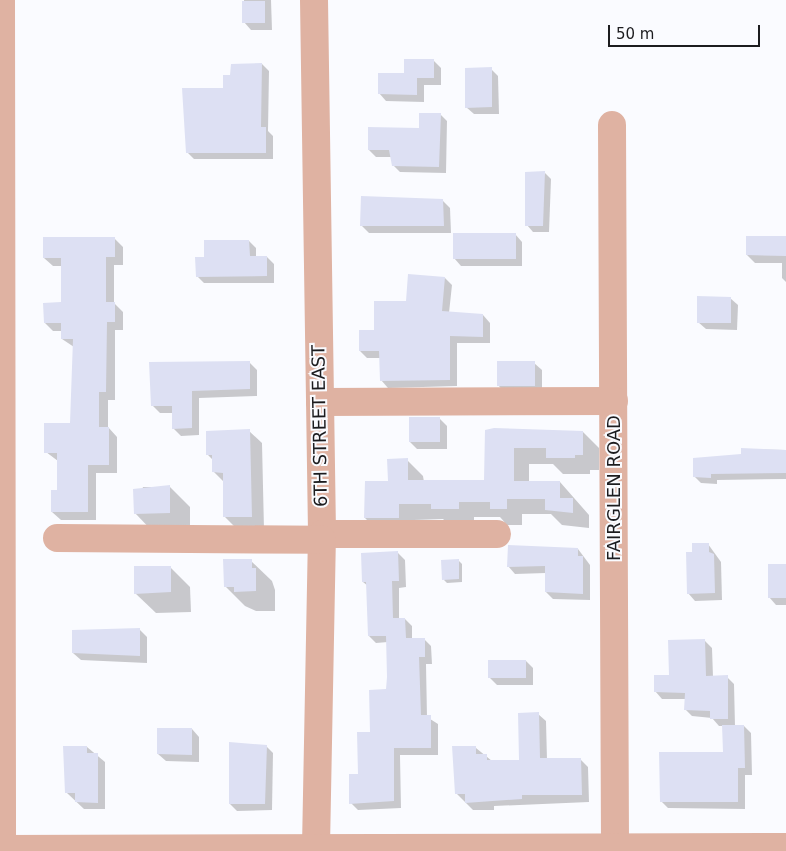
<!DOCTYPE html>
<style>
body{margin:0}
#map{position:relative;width:786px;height:851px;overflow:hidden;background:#fafbff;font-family:"DejaVu Sans",sans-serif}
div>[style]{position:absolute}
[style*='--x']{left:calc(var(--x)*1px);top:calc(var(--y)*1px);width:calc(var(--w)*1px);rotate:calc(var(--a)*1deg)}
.shadow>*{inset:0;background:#0003}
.building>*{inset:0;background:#dde0f3}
.minor>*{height:28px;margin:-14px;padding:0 14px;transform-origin:14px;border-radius:14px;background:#dfb2a2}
span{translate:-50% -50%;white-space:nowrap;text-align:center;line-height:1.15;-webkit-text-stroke:4px #fafbff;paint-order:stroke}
.street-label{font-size:18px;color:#1c1c1f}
.scale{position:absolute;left:608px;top:25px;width:152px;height:22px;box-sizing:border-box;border:2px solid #1c1c1f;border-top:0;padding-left:6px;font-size:15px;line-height:18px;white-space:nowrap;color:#1c1c1f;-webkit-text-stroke:4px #fafbff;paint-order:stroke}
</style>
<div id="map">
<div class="shadow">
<i style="clip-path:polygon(244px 0,271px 0,272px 30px,251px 30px,244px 22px)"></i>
<i style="clip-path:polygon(433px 60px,441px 68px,441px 85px,424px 85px,424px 102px,386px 101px,379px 93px)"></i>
<i style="clip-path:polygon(262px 64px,269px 71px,268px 131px,273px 136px,273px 159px,194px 159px,187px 152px,232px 77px)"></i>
<i style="clip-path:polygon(491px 69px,498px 76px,499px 114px,474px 114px,466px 107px)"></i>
<i style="clip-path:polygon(440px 114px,447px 121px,446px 173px,400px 172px,393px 165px,391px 157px,376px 157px,369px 150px,420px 129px)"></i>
<i style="clip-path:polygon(545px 173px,551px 179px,549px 232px,533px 232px,527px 225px)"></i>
<i style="clip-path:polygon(442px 200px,450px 208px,451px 233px,369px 233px,362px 226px)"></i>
<i style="clip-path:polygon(515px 234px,522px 242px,522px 266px,461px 266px,454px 258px)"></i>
<i style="clip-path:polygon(786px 237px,786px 282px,782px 278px,782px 263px,755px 263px,747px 255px)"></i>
<i style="clip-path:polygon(114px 238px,123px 247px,123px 265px,114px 265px,114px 303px,123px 312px,123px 330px,115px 330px,115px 400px,108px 400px,108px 427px,117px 437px,117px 473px,96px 473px,96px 520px,61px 520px,52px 512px,58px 491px,58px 461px,46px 452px,71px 424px,74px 347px,62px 339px,62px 331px,53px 331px,45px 323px,62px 304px,62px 266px,53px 266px,44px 258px)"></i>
<i style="clip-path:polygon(249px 241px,256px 248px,256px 257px,267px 257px,274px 264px,274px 283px,204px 283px,197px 276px,205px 258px)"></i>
<i style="clip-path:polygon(445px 278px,452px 285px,449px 313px,483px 315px,490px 323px,490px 343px,457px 343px,457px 386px,388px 388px,381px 380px,381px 358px,367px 358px,360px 351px,407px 302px)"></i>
<i style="clip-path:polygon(730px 298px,738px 305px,737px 330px,706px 329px,698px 322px)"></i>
<i style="clip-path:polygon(249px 362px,257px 370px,257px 396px,199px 398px,199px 435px,181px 436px,173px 428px,173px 413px,160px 413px,152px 405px)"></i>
<i style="clip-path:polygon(534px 363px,542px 370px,542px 392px,505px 393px,498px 385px)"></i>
<i style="clip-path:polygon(439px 418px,447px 426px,447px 449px,417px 449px,410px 442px)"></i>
<i style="clip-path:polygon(249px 431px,262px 443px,264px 529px,237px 529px,225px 517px,225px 483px,214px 472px,213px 460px,208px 455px)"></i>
<i style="clip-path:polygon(486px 431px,583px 432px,599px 448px,599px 470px,590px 470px,590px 474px,563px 474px,553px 464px,529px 464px,529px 482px,560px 482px,589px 515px,589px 528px,562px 525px,551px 514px,522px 514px,522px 525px,507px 525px,500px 517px,474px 517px,474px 524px,449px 525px,443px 519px,414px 520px,415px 534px,381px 534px,365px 518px,407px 460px,423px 476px,424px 482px,485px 482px)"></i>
<i style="clip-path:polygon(742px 449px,786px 450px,786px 479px,717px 480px,717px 484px,701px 483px,694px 476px,742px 456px)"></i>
<i style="clip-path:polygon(143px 487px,170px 487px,190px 507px,190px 533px,155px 534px,135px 513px)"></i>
<i style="clip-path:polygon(708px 544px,721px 562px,722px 600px,695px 601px,688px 593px,693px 553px)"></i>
<i style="clip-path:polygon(508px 547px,578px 549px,590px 565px,590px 600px,553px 599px,546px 592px,546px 573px,515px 574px,508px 566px)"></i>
<i style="clip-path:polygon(398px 553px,405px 560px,406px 587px,399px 588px,399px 619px,405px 619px,412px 626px,412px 639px,424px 639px,431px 646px,432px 664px,426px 664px,427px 717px,438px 724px,438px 755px,400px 755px,401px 808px,358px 810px,351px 803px,387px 690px,388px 642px,376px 643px,369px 636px,368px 586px,363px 582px)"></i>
<i style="clip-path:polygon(458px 560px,462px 564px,462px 582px,447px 583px,444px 580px)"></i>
<i style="clip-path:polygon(251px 561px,272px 581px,275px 590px,275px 611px,256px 611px,245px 606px,225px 586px)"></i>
<i style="clip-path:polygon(786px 565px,786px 605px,776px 605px,769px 597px)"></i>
<i style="clip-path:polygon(170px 567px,190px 587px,191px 612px,156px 613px,135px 593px)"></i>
<i style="clip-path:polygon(140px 630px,147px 637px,147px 663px,81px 660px,73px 653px)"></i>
<i style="clip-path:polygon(705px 641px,712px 648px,713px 677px,727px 677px,734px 684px,735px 726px,744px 726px,751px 733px,752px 775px,745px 775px,745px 809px,668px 808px,661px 801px,724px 753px,723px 726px,719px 726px,712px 718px,692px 716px,685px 709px,686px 699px,662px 699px,655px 691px)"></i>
<i style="clip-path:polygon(526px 661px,533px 668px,533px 685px,497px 685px,489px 677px)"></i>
<i style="clip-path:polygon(538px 714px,546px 721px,547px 760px,581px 760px,588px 767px,589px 802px,494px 806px,494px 810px,473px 810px,456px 793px,476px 748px,492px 761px,520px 761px)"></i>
<i style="clip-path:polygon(192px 729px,199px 737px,199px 762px,166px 761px,158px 754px)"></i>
<i style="clip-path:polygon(230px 743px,266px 746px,273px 753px,272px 810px,237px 811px,230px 804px)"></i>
<i style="clip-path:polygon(87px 747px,105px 762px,105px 809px,84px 809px,67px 793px)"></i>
</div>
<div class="building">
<i style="clip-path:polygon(242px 1px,265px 1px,265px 23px,242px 23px)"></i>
<i style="clip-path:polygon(404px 59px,434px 59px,434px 78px,417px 78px,417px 95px,378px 94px,378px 73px,404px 73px)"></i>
<i style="clip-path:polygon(262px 63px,261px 127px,266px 127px,266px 153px,186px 153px,182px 88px,223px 88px,223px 75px,230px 75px,231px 64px)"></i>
<i style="clip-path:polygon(492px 67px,492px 107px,465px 108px,465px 68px)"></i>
<i style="clip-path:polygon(419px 113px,441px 113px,439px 167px,392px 166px,389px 150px,368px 150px,368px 127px,419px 128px)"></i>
<i style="clip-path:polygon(545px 171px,543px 226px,525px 226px,525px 172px)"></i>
<i style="clip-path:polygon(361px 196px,443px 199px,444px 226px,360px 226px)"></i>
<i style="clip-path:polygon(453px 233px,516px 233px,516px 259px,453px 259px)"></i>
<i style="clip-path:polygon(746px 236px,786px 236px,786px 256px,746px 255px)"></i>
<i style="clip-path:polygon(43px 237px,115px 237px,115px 257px,106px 257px,106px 302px,115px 302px,115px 322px,107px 322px,106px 392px,99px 392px,99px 427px,109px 427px,109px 465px,88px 465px,88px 512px,51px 512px,51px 490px,57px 490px,57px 453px,44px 453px,44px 423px,70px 423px,73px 339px,61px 339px,61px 323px,44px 323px,43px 303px,61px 302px,61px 258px,43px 258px)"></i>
<i style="clip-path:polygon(204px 240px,249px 240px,250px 256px,267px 256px,267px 276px,196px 277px,195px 257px,204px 257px)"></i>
<i style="clip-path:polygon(408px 274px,445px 277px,442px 311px,483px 314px,483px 337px,450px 336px,450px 380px,380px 381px,379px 351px,359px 351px,359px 330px,374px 330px,374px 301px,406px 301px)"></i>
<i style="clip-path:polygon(697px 296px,731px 297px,731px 323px,697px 323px)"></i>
<i style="clip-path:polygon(250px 361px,250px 389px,192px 391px,192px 428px,172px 429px,172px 406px,151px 406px,149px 362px)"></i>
<i style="clip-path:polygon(497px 361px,535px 361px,535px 386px,497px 386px)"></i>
<i style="clip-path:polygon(409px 417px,440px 417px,440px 442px,409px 442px)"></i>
<i style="clip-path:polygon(494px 428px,583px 431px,583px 455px,575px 455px,575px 458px,546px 458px,546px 448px,514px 448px,514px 481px,560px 481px,560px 498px,573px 498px,573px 513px,545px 510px,545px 499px,507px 499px,507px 509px,490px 509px,490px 502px,459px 502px,459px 509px,431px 509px,431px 504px,399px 504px,399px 518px,364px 518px,365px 481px,388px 481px,387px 459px,408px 458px,408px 480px,484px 480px,485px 430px)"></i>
<i style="clip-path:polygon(250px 429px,252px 517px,223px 517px,223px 473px,212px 472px,212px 455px,206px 455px,206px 431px)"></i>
<i style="clip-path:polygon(741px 448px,786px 450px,786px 473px,711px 474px,711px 478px,693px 477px,693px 458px,741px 454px)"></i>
<i style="clip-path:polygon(170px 485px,170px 513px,134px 514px,133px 489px)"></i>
<i style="clip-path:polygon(692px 543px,709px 543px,709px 552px,714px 554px,715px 593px,687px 594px,686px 552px,692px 552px)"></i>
<i style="clip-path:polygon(508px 545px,578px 548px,578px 556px,583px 556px,583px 594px,545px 592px,545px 566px,507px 567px)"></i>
<i style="clip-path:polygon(398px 551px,399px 581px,392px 581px,393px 618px,405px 618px,406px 638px,425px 638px,425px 657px,419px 657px,421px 715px,431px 715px,431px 748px,394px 748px,394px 801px,349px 804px,349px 774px,358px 774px,357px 732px,370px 732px,369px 690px,386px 689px,387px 677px,386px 636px,368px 636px,366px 582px,362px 582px,361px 553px)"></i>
<i style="clip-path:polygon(223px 559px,252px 559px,252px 568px,256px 568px,256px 591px,234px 592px,234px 587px,224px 587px)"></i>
<i style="clip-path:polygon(459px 559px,459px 579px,442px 580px,441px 560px)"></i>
<i style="clip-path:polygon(768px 564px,786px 564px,786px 598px,768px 598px)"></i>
<i style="clip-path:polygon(134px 566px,171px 566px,171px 592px,134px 594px)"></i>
<i style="clip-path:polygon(140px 628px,140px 656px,72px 653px,72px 630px)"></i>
<i style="clip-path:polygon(705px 639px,706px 676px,728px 675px,728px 719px,710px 719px,710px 711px,684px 710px,685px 693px,654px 692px,654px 675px,669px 675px,668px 640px)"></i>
<i style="clip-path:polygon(488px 660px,526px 660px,526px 678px,488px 678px)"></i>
<i style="clip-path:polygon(539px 712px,540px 758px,581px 758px,582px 795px,522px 795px,522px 799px,465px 803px,465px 794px,455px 794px,452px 746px,476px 746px,476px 754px,487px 754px,487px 760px,519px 760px,518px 713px)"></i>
<i style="clip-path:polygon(722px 725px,744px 725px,745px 768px,738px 768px,738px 802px,660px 802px,659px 752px,723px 752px)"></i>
<i style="clip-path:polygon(157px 728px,192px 728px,192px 755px,157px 754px)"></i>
<i style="clip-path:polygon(229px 742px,267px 745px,265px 804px,229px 804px)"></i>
<i style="clip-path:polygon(63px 746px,87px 746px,87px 753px,98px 753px,98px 803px,75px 802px,75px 793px,65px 793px)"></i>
</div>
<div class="minor">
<i style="--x:1;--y:0;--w:851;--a:89.93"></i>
<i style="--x:314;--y:0;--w:534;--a:89.14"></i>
<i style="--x:322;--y:534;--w:317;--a:91.1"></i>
<i style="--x:612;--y:125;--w:726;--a:89.76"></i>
<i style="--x:320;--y:402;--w:294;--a:-0.2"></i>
<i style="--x:322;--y:534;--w:175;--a:0"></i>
<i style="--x:57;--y:538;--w:265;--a:0.4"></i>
<i style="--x:0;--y:849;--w:786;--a:-0.15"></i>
</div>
<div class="street-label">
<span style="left:320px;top:426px;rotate:-91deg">6TH STREET EAST</span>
<span style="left:614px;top:488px;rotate:-90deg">FAIRGLEN ROAD</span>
</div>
<div class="scale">50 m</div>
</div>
